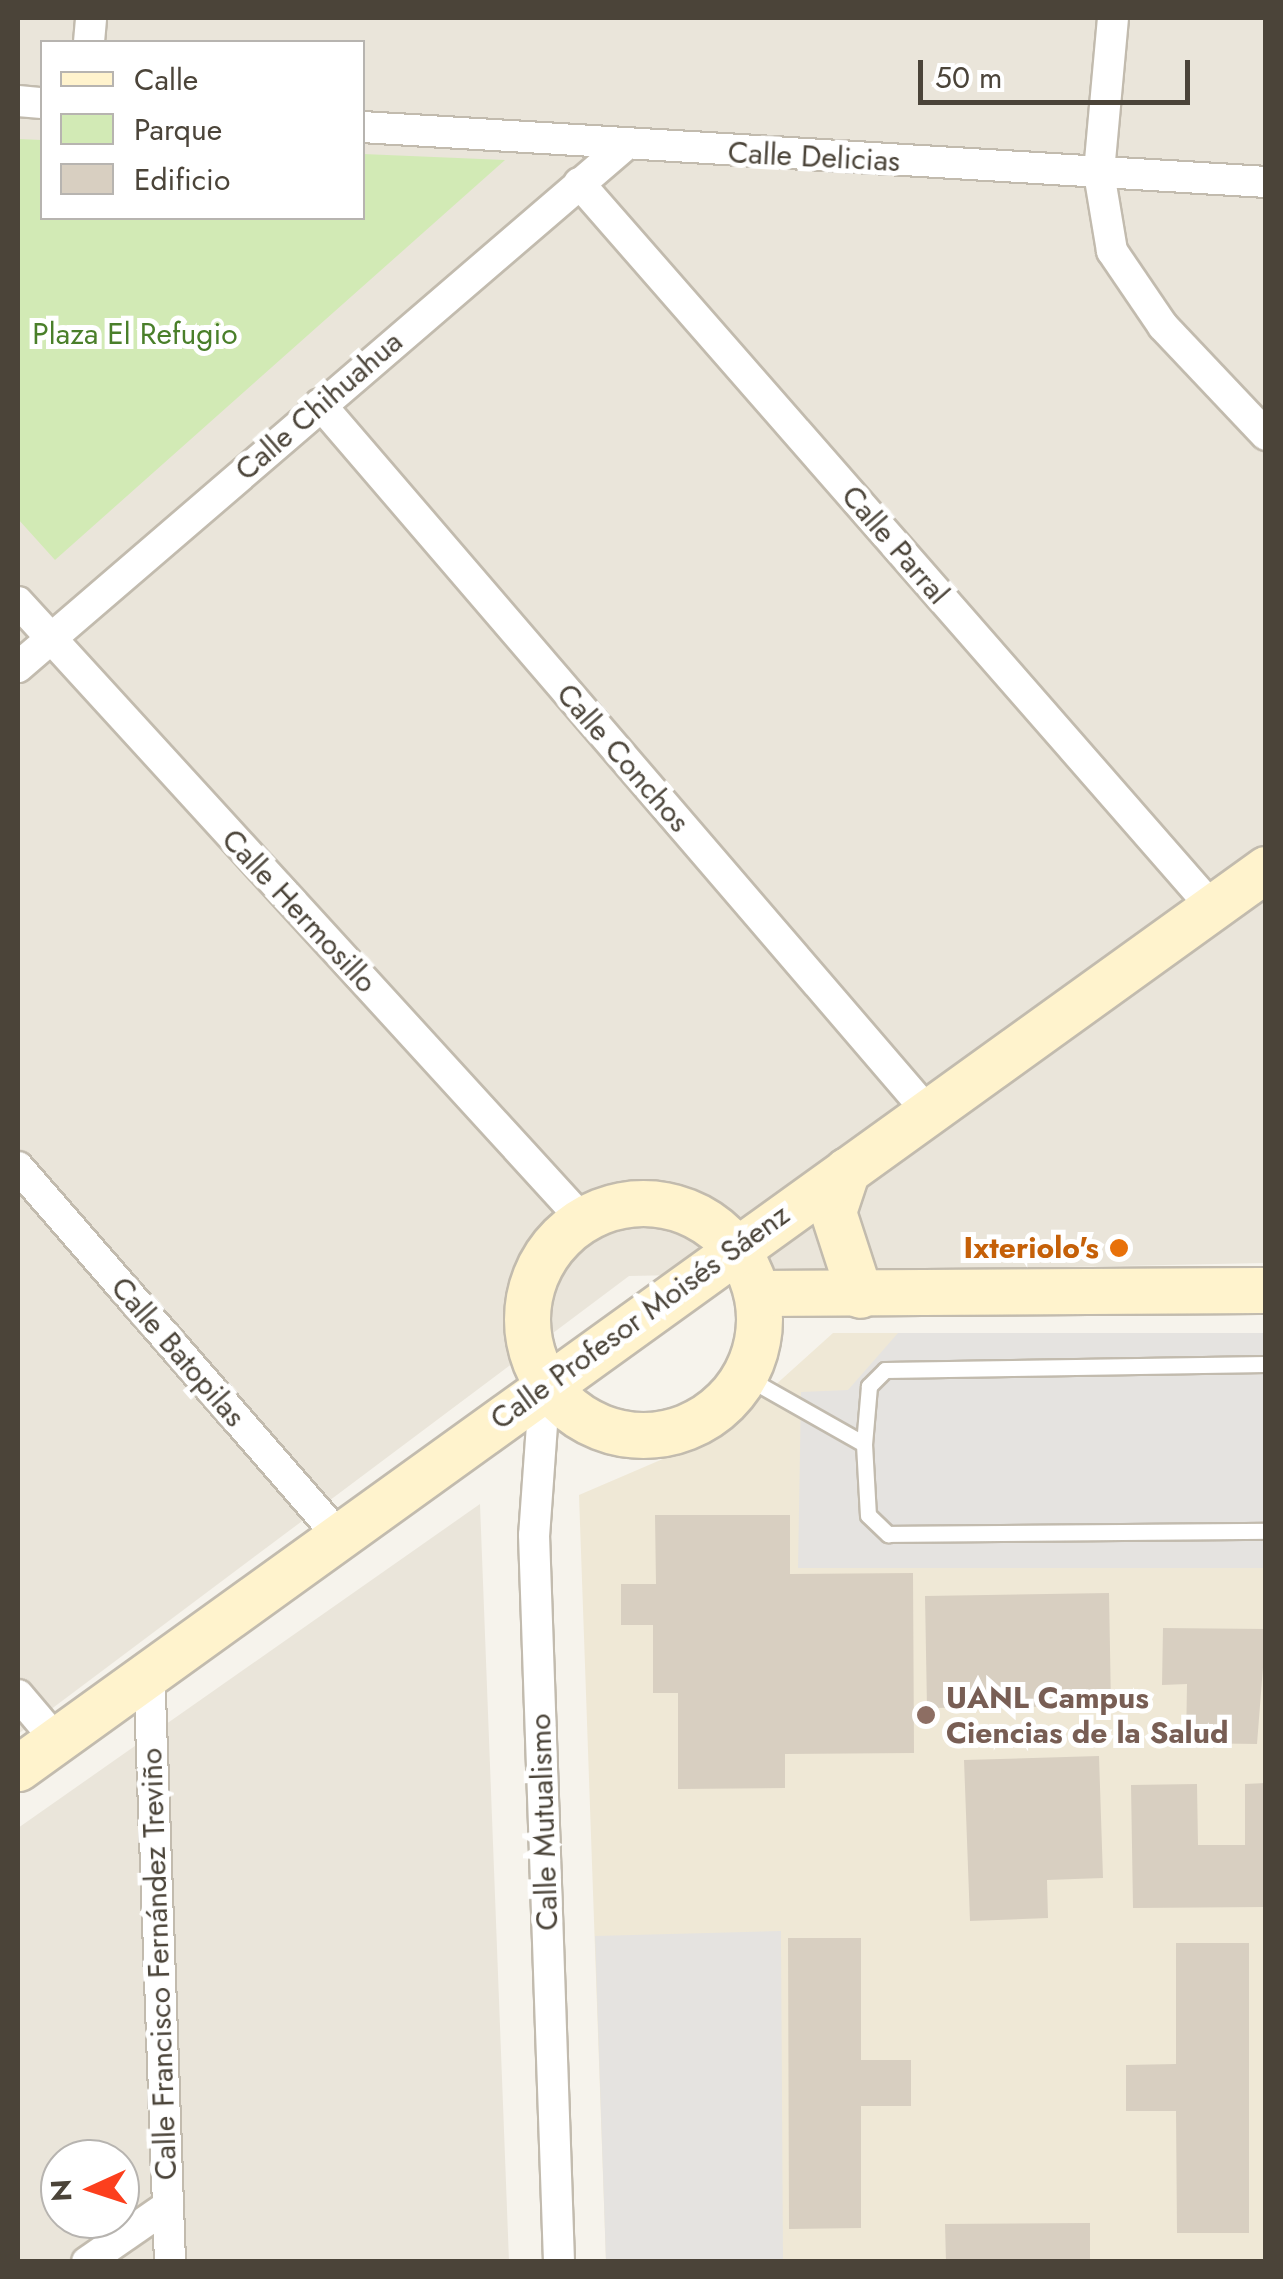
<!DOCTYPE html>
<meta charset="utf-8">
<style>
body{margin:0}
#map{position:relative;width:1283px;height:2279px;overflow:hidden;background:#f6f3ec;font-family:Jost,sans-serif}
div>[style]{position:absolute}
[style*='--x']{left:calc(var(--x)*1px);top:calc(var(--y)*1px);width:calc(var(--w)*1px);rotate:calc(var(--a)*1deg)}
.residential>*{inset:0;background:#eae5da}
.education>*{inset:0;background:#efe8d6}
.green>*{inset:0;background:#d2eab5}
.parking>*{inset:0;background:#e5e3e0}
.building>*{inset:0;background:#d8cfc1}
.roads{filter:drop-shadow(2px 0 #c2bbae) drop-shadow(-2px 0 #c2bbae) drop-shadow(0 2px #c2bbae) drop-shadow(0 -2px #c2bbae)}
.lane>*{height:15px;margin:-7.5px;padding:0 7.5px;transform-origin:7.5px;border-radius:7.5px;background:#fff}
.street>*{height:30px;margin:-15px;padding:0 15px;transform-origin:15px;border-radius:15px;background:#fff}
.secondary>*{height:45px;margin:-22.5px;padding:0 22.5px;transform-origin:22.5px;border-radius:22.5px;background:#fff3cd}
.secondary>.ring{margin:-22.5px;padding:0;box-sizing:content-box;background:none;border:45px solid #fff3cd;border-radius:50%}
.dots>*{width:28px;height:28px;translate:-50% -50%;box-sizing:border-box;border:5px solid #fff;border-radius:50%}
span{translate:-50% -50%;white-space:nowrap;text-align:center;line-height:1.15;-webkit-text-stroke:10px #fff;paint-order:stroke}
.street-label{font-size:30px;color:#4b4439}
.park-label{font-size:30px;color:#4a7f2a}
.food-label{font-size:30px;color:#c56008;font-weight:700}
.right{translate:-100% -50%;text-align:right}
.education-label{font-size:30px;color:#785e54;font-weight:700}
.left{translate:0 -50%;text-align:left}
.frame{position:absolute;inset:0;border:20px solid #4b4439;pointer-events:none}
.legend{position:absolute;left:40px;top:40px;width:325px;height:180px;box-sizing:border-box;background:#fff;border:2px solid #b7b4b0;margin:0;padding:12px 18px;list-style:none;font-size:30px;color:#4b4439}
.legend li{display:flex;align-items:center;gap:20px;height:50px}
.legend b{width:50px;border:2px solid #b7b4b0}
.north{position:absolute;left:40px;top:2139px;width:100px;height:100px;box-sizing:border-box;background:#fff;border:2px solid #b7b4b0;border-radius:50%;rotate:267deg;font-size:28px;font-weight:700;line-height:40px;text-align:center;color:#4b4439}
.north::after{content:'';display:block;margin:auto;width:35px;height:45px;background:#fc3f1d;clip-path:polygon(50% 0,100% 100%,50% 72%,0 100%)}
.scale{position:absolute;left:918px;top:60px;width:272px;height:45px;box-sizing:border-box;border:5px solid #4b4439;border-top:0;padding-left:12px;font-size:30px;line-height:35px;white-space:nowrap;color:#4b4439;-webkit-text-stroke:8px #fff;paint-order:stroke}
</style>
<div id="map">
<div class="residential">
<i style="clip-path:polygon(evenodd,18px 18px,1265px 18px,1265px 1263px,629px 1276px,18px 1734px,18px 18px,42px 42px,362px 42px,362px 218px,42px 218px,42px 42px)"></i>
<i style="clip-path:polygon(evenodd,480px 1504px,509px 2261px,18px 2261px,18px 1828px,480px 1504px,60px 2159px,120px 2159px,120px 2219px,60px 2219px,60px 2159px)"></i>
</div>
<div class="education">
<i style="clip-path:polygon(833px 1333px,1265px 1333px,1265px 2261px,606px 2261px,579px 1495px,721px 1434px)"></i>
</div>
<div class="green">
<i style="clip-path:polygon(18px 139px,42px 140px,42px 218px,362px 218px,363px 154px,505px 160px,55px 560px,18px 519px)"></i>
</div>
<div class="parking">
<i style="clip-path:polygon(898px 1333px,1265px 1333px,1265px 1568px,798px 1568px,801px 1392px,848px 1390px)"></i>
<i style="clip-path:polygon(781px 1931px,783px 2261px,606px 2261px,595px 1936px)"></i>
</div>
<div class="building">
<i style="clip-path:polygon(655px 1515px,790px 1515px,790px 1574px,913px 1573px,914px 1753px,785px 1754px,785px 1788px,678px 1789px,678px 1693px,653px 1693px,653px 1625px,621px 1625px,621px 1584px,656px 1584px)"></i>
<i style="clip-path:polygon(1109px 1593px,1111px 1706px,927px 1708px,925px 1596px)"></i>
<i style="clip-path:polygon(1163px 1628px,1266px 1629px,1257px 1744px,1186px 1743px,1187px 1684px,1162px 1685px)"></i>
<i style="clip-path:polygon(1099px 1756px,1103px 1878px,1047px 1880px,1048px 1918px,970px 1921px,964px 1760px)"></i>
<i style="clip-path:polygon(1266px 1783px,1266px 1907px,1133px 1908px,1131px 1785px,1197px 1784px,1198px 1845px,1245px 1845px,1245px 1784px)"></i>
<i style="clip-path:polygon(788px 1938px,861px 1938px,861px 2060px,911px 2060px,911px 2106px,861px 2106px,861px 2228px,789px 2229px)"></i>
<i style="clip-path:polygon(1176px 1943px,1249px 1943px,1249px 2233px,1177px 2233px,1176px 2111px,1126px 2111px,1126px 2065px,1176px 2064px)"></i>
<i style="clip-path:polygon(1090px 2223px,1090px 2262px,946px 2262px,945px 2224px)"></i>
</div>
<div class="roads">
<div class="lane">
<i style="--x:1266;--y:1364;--w:381;--a:179.1"></i>
<i style="--x:885;--y:1370;--w:23;--a:135"></i>
<i style="--x:869;--y:1386;--w:58;--a:94.9"></i>
<i style="--x:864;--y:1444;--w:71;--a:86.8"></i>
<i style="--x:868;--y:1515;--w:28;--a:44"></i>
<i style="--x:888;--y:1534;--w:378;--a:-0.5"></i>
<i style="--x:744;--y:1376;--w:138;--a:29.5"></i>
</div>
<div class="street">
<i style="--x:1113;--y:18;--w:156;--a:95.2"></i>
<i style="--x:1099;--y:173;--w:79;--a:80.5"></i>
<i style="--x:1112;--y:251;--w:91;--a:55.8"></i>
<i style="--x:1163;--y:326;--w:150;--a:46.6"></i>
<i style="--x:89;--y:42;--w:24;--a:-85"></i>
<i style="--x:18;--y:101;--w:24;--a:5"></i>
<i style="--x:362;--y:127;--w:906;--a:3.48"></i>
<i style="--x:579;--y:183;--w:962;--a:48.84"></i>
<i style="--x:320;--y:404;--w:932;--a:49.35"></i>
<i style="--x:18;--y:602;--w:836;--a:47.57"></i>
<i style="--x:18;--y:667;--w:798;--a:-40.68"></i>
<i style="--x:18;--y:1167;--w:489;--a:49"></i>
<i style="--x:545;--y:1383;--w:152;--a:94.1"></i>
<i style="--x:534;--y:1535;--w:727;--a:88.03"></i>
<i style="--x:149;--y:1667;--w:595;--a:87.98"></i>
<i style="--x:18;--y:1695;--w:60;--a:49.7"></i>
<i style="--x:87;--y:2262;--w:98;--a:-34.7"></i>
</div>
<div class="secondary">
<i style="--x:847;--y:1170;--w:44;--a:108.4"></i>
<i style="--x:833;--y:1212;--w:87;--a:72"></i>
<i class="ring" style="left:527px;top:1203px;width:187px;height:187px"></i>
<i style="--x:759;--y:1293;--w:507;--a:-0.34"></i>
<i style="--x:18;--y:1768;--w:1538;--a:-35.77"></i>
</div>
</div>
<div class="dots">
<i style="left:1119px;top:1248px;background:#e8710a"></i>
<i style="left:926px;top:1715px;background:#8d6e63"></i>
</div>
<div class="street-label">
<span style="left:814px;top:157px;rotate:3deg">Calle Delicias</span>
<span style="left:319px;top:406px;rotate:-41deg">Calle Chihuahua</span>
<span style="left:895px;top:545px;rotate:49deg">Calle Parral</span>
<span style="left:623px;top:758px;rotate:49deg">Calle Conchos</span>
<span style="left:299px;top:911px;rotate:47deg">Calle Hermosillo</span>
<span style="left:640px;top:1317px;rotate:-36deg">Calle Profesor Moisés Sáenz</span>
<span style="left:178px;top:1352px;rotate:49deg">Calle Batopilas</span>
<span style="left:544px;top:1822px;rotate:-92deg">Calle Mutualismo</span>
<span style="left:159px;top:1964px;rotate:-92deg">Calle Francisco Fernández Treviño</span>
</div>
<div class="park-label">
<span style="left:135px;top:334px">Plaza El Refugio</span>
</div>
<div class="food-label">
<span class="right" style="left:1099px;top:1248px">Ixteriolo's</span>
</div>
<div class="education-label">
<span class="left" style="left:946px;top:1715px">UANL Campus<br>Ciencias de la Salud</span>
</div>
<div class="frame"></div>
<ul class="legend">
<li><b style="height:12px;background:#fff3cd"></b>Calle</li>
<li><b style="height:28px;background:#d2eab5"></b>Parque</li>
<li><b style="height:28px;background:#d8cfc1"></b>Edificio</li>
</ul>
<div class="north">N</div>
<div class="scale">50 m</div>
</div>
